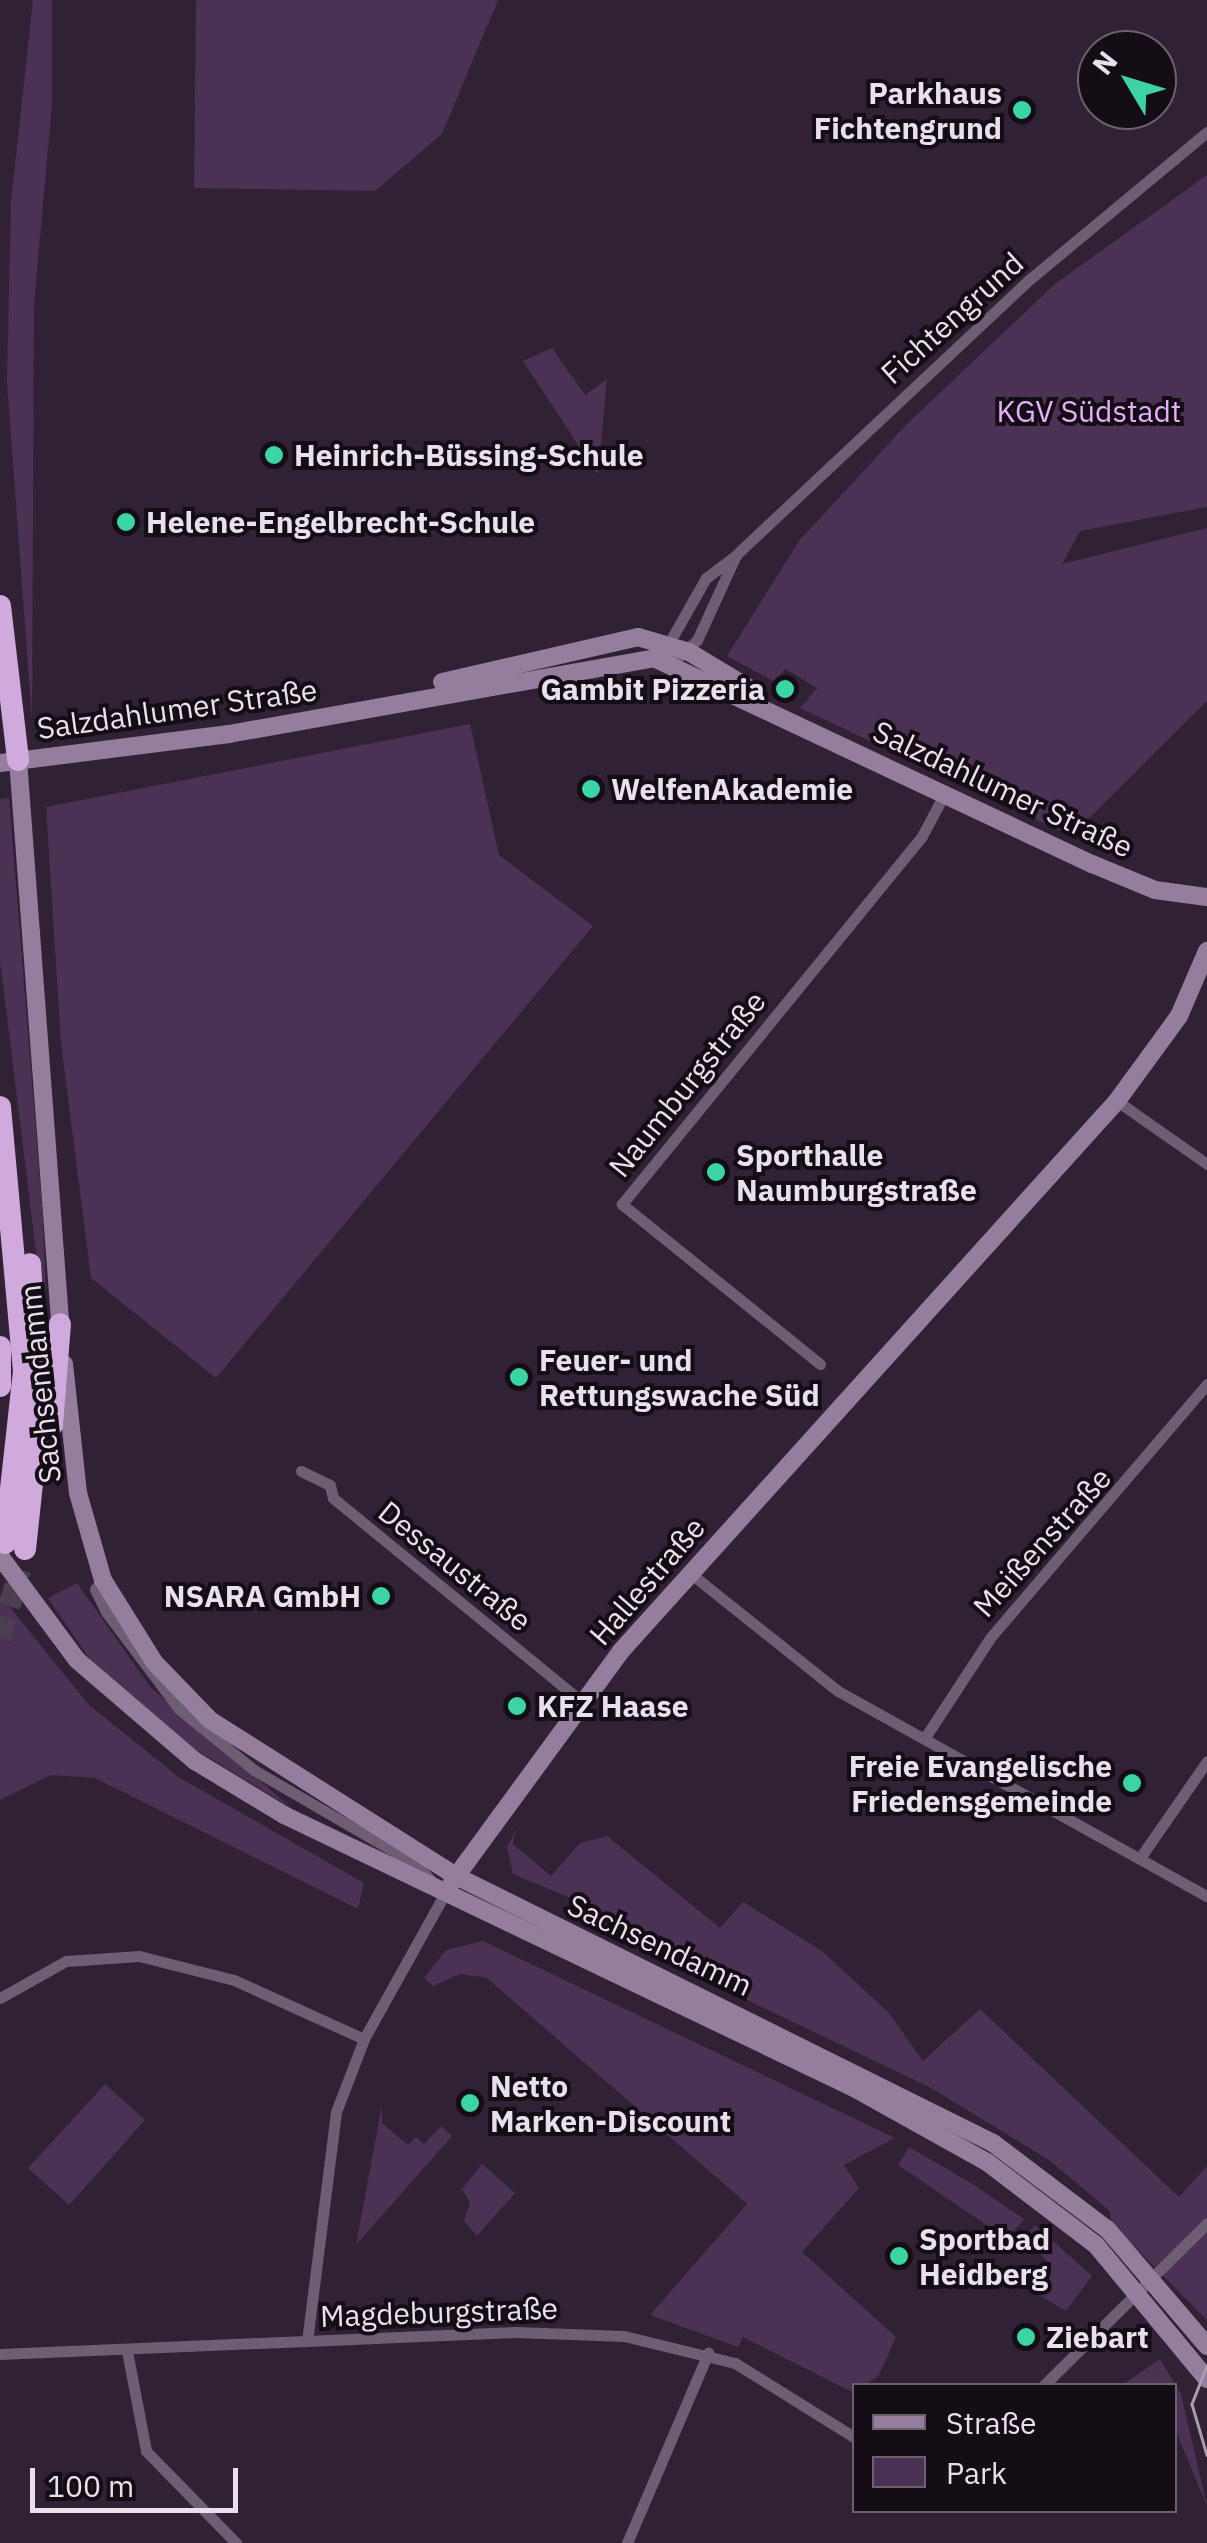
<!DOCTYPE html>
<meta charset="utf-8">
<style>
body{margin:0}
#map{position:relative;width:1207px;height:2543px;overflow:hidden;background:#302135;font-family:"IBM Plex Sans",sans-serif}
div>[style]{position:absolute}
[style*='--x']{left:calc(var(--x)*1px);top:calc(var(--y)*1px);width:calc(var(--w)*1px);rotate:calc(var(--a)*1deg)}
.green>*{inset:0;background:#4b3254}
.highway-tunnel>*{height:22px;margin-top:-11px;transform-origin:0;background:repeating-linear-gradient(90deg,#4c3e51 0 22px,transparent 0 33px)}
.street>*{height:11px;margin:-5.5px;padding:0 5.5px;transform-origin:5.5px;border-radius:5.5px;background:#6d5e73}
.secondary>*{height:18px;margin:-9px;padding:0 9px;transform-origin:9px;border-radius:9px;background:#957d9e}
.highway>*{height:22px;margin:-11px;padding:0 11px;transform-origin:11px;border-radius:11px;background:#d0aadd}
.tram>*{height:2.5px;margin:-1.25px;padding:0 1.25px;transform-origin:1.25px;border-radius:1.25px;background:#a99dad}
.dots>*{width:28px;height:28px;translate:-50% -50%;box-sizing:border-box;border:5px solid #140d16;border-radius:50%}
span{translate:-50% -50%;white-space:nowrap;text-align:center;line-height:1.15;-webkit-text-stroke:8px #140d16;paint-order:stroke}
.poi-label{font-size:30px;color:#eae0ed;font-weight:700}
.right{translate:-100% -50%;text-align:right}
.left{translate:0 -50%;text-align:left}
.street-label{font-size:30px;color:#eae0ed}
.park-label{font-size:30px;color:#e3aff6}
.legend{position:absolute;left:852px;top:2383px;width:325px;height:130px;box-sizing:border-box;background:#140d16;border:2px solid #6a616c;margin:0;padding:12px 18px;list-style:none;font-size:30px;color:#eae0ed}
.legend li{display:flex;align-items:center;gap:20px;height:50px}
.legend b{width:50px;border:2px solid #6a616c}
.north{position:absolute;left:1077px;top:30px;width:100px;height:100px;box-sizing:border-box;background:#140d16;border:2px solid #6a616c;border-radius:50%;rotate:308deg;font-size:28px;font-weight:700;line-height:40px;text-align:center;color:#eae0ed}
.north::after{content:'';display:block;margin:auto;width:35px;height:45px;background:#3bd4a4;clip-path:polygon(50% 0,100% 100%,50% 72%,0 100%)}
.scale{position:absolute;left:30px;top:2468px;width:208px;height:45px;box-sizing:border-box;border:5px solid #eae0ed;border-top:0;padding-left:12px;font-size:30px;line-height:35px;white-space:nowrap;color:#eae0ed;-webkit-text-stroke:8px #140d16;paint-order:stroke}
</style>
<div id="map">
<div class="green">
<i style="clip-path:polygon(33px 0,52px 0,52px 104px,34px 304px,32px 720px,7px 382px,11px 201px)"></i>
<i style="clip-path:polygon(196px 0,498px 0,442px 134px,375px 191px,194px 188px)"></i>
<i style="clip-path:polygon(1207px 175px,1207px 507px,1080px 531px,1062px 564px,1207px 528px,1207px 701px,1071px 836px,800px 708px,817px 688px,785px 669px,775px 682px,727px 656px,799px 541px,905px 426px,1055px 284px)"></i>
<i style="clip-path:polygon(552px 348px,585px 395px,607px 379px,598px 475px,523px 361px)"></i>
<i style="clip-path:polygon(470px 724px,499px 855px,593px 926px,216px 1378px,91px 1278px,61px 1043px,46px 807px)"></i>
<i style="clip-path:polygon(9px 798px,43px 1219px,48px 1349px,0 960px,0 799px)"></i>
<i style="clip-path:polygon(77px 1583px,151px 1688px,292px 1808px,186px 1744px,95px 1667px,48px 1598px)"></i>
<i style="clip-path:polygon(0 1595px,89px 1705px,180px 1778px,364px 1883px,358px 1909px,95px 1778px,51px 1775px,0 1800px)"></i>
<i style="clip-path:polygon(516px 1830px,513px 1844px,551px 1876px,580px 1843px,607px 1836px,720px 1928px,743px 1902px,822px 1951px,888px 2012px,923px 2061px,980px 2009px,1179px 2197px,1207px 2166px,1207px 2320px,1111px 2223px,1110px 2211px,1049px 2160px,931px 2088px,585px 1922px,590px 1906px,513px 1874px,507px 1847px)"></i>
<i style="clip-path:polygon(483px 1941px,895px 2138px,844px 2165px,859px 2188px,802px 2252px,896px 2337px,879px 2375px,854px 2393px,743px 2337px,738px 2347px,650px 2315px,747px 2204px,487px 1978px,460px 1974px,433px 1986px,424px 1978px,446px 1950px)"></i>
<i style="clip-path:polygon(105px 2084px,145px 2120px,69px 2205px,28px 2168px)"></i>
<i style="clip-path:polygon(382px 2105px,382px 2123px,408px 2145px,416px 2137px,424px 2144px,441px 2126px,452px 2136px,356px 2245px)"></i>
<i style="clip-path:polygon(909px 2147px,971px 2183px,1024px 2219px,1007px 2239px,898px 2165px)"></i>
<i style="clip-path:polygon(482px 2164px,515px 2193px,477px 2236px,464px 2221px,470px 2203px,462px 2189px)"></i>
<i style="clip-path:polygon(1035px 2225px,1092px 2276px,1066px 2311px,1028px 2288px,1049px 2263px,1024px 2239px)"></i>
<i style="clip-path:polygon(1160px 2359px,1181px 2394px,1207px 2506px,1175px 2429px,1174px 2386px,1122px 2385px)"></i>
</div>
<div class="highway-tunnel">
<i style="--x:0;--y:1638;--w:71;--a:-73.6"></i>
</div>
<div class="street">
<i style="--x:739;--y:552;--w:399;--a:-43.2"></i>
<i style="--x:1030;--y:279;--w:230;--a:-39.7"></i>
<i style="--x:736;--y:555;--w:94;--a:114.6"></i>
<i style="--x:697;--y:640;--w:34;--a:137"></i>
<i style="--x:672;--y:663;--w:20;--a:-99"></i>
<i style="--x:669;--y:643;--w:75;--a:-60.4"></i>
<i style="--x:706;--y:578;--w:38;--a:-37"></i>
<i style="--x:1117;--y:1101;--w:110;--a:35"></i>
<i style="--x:820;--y:1364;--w:255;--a:-141.1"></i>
<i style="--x:622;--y:1204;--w:475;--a:-50.8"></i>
<i style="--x:922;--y:836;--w:49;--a:-61.9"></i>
<i style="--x:301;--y:1471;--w:32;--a:26"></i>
<i style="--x:330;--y:1485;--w:13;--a:77"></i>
<i style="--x:333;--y:1498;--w:320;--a:39.3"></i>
<i style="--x:690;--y:1573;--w:189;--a:38.6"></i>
<i style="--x:838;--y:1691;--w:422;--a:29.1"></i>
<i style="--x:103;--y:1580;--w:12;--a:132"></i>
<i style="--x:95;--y:1589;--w:25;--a:64"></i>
<i style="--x:106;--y:1612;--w:121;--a:53"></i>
<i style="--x:179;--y:1709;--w:97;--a:39.1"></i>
<i style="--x:254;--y:1770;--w:189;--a:30.2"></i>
<i style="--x:417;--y:1865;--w:40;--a:48"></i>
<i style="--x:444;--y:1895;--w:165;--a:119.1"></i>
<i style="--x:364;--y:2039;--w:78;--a:111"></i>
<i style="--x:336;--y:2112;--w:231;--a:97.2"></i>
<i style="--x:924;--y:1739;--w:121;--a:-56.8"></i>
<i style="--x:990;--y:1638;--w:334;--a:-49.5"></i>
<i style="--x:1142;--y:1855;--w:114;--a:-55.3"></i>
<i style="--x:0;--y:1998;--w:76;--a:-29.3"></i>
<i style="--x:66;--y:1961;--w:73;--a:-3.9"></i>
<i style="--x:139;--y:1956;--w:98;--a:14.2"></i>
<i style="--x:234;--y:1980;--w:143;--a:24.4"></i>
<i style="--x:127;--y:2351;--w:102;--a:79.2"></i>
<i style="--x:146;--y:2451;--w:129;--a:45.6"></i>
<i style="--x:0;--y:2354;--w:516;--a:-2.44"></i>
<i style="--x:516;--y:2332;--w:108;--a:2.1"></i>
<i style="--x:624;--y:2336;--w:114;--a:13.7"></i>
<i style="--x:735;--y:2363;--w:140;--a:31.9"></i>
<i style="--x:1043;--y:2386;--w:231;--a:-44.8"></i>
<i style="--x:627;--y:2543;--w:207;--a:-66.9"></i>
</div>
<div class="secondary">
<i style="--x:442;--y:682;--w:201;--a:-12.9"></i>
<i style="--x:638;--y:637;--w:53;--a:16.4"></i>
<i style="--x:689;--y:652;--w:79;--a:31.1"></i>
<i style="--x:18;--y:760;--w:575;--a:85.71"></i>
<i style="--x:0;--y:763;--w:231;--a:-7.2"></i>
<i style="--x:229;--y:734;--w:432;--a:-10.1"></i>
<i style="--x:654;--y:658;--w:484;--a:25.2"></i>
<i style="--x:1092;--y:864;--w:68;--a:22.4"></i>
<i style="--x:1155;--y:890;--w:52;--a:7.7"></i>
<i style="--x:64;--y:1364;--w:130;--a:83.8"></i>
<i style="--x:78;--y:1493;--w:91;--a:74"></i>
<i style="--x:103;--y:1580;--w:97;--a:58.1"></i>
<i style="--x:154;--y:1662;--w:81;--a:46"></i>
<i style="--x:210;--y:1720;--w:291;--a:32.4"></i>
<i style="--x:456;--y:1876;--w:600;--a:26.44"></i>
<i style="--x:993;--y:2143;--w:144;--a:37.1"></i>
<i style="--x:1108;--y:2230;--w:153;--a:49.5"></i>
<i style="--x:0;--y:1556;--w:129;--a:53.5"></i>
<i style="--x:77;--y:1660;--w:155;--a:40.6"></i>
<i style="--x:195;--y:1761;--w:104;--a:31.2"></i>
<i style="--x:284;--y:1815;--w:630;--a:25.59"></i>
<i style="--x:852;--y:2087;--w:154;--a:29.1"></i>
<i style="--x:987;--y:2162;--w:137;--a:37.3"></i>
<i style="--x:1096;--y:2245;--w:174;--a:50.4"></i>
<i style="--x:452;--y:1882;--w:286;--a:-53.8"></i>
<i style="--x:621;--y:1651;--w:741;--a:-47.96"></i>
<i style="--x:1117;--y:1101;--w:105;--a:-53.9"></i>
<i style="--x:1179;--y:1016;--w:71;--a:-66.7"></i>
</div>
<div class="highway">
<i style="--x:0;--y:606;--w:155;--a:83.3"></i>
<i style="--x:0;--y:1107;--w:265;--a:84.8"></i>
<i style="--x:24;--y:1371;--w:173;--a:96.3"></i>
<i style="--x:0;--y:1347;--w:39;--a:90"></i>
<i style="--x:52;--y:1425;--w:101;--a:-85.5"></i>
<i style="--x:25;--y:1549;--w:131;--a:-83.9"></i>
<i style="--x:39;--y:1419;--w:155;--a:-93.3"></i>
</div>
<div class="tram">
<i style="--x:1207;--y:2366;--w:41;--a:111.5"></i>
<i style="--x:1192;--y:2404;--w:53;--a:73.6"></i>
</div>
<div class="dots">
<i style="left:1022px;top:110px;background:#3bd4a4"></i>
<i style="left:274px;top:455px;background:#3bd4a4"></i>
<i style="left:126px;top:522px;background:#3bd4a4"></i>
<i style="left:785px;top:689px;background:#3bd4a4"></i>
<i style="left:591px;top:789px;background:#3bd4a4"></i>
<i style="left:716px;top:1172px;background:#3bd4a4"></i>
<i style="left:519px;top:1377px;background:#3bd4a4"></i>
<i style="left:381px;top:1596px;background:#3bd4a4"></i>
<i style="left:517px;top:1706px;background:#3bd4a4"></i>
<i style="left:1132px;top:1783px;background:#3bd4a4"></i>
<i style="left:470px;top:2103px;background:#3bd4a4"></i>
<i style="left:899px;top:2256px;background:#3bd4a4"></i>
<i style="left:1026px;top:2337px;background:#3bd4a4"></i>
</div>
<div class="poi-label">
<span class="right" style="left:1002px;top:110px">Parkhaus<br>Fichtengrund</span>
<span class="left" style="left:294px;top:455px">Heinrich-Büssing-Schule</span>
<span class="left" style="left:146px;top:522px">Helene-Engelbrecht-Schule</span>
<span class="right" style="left:765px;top:689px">Gambit Pizzeria</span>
<span class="left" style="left:611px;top:789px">WelfenAkademie</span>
<span class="left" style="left:736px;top:1172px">Sporthalle<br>Naumburgstraße</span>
<span class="left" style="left:539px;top:1377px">Feuer- und<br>Rettungswache Süd</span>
<span class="right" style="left:361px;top:1596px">NSARA GmbH</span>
<span class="left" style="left:537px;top:1706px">KFZ Haase</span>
<span class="right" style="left:1112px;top:1783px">Freie Evangelische<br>Friedensgemeinde</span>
<span class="left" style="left:490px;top:2103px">Netto<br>Marken-Discount</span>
<span class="left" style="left:919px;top:2256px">Sportbad<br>Heidberg</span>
<span class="left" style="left:1046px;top:2337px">Ziebart</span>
</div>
<div class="street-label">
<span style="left:952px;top:318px;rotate:-42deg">Fichtengrund</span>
<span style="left:177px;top:709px;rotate:-8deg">Salzdahlumer Straße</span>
<span style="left:1003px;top:789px;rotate:25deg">Salzdahlumer Straße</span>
<span style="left:687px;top:1084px;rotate:-51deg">Naumburgstraße</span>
<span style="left:40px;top:1384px;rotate:-96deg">Sachsendamm</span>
<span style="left:1042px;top:1542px;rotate:-48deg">Meißenstraße</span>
<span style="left:455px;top:1566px;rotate:39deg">Dessaustraße</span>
<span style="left:647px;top:1581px;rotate:-49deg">Hallestraße</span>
<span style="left:660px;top:1945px;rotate:25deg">Sachsendamm</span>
<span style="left:439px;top:2312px;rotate:-2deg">Magdeburgstraße</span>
</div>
<div class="park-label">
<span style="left:1089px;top:411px">KGV Südstadt</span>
</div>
<ul class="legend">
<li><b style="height:12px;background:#957d9e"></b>Straße</li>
<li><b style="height:28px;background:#4b3254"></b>Park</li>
</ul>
<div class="north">N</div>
<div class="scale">100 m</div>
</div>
